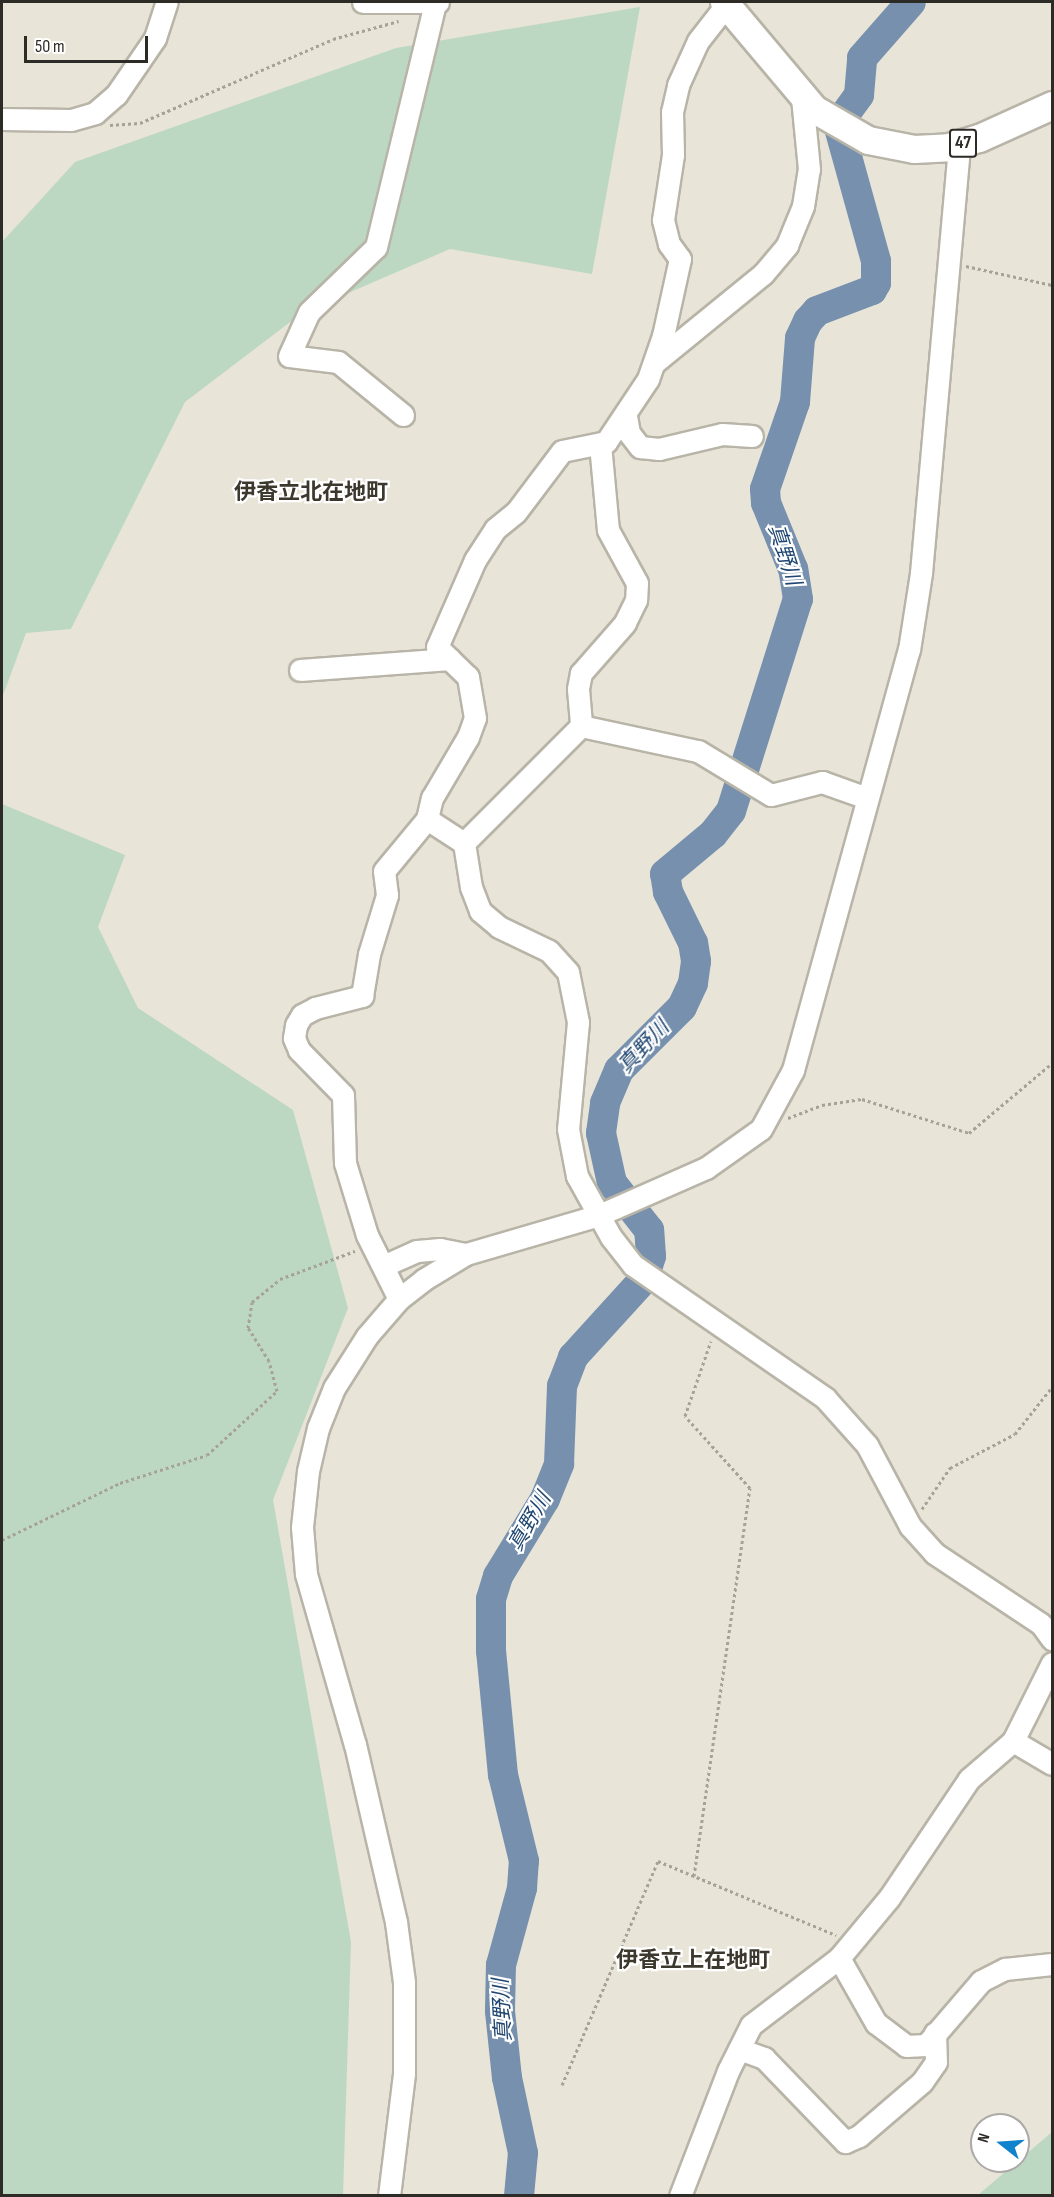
<!DOCTYPE html>
<meta charset="utf-8">
<style>
body{margin:0}
#map{position:relative;width:1054px;height:2197px;overflow:hidden;background:#e8e4d7;font-family:"Sofia Sans Condensed","Noto Sans JP",sans-serif}
div>[style]{position:absolute}
[style*='--x']{left:calc(var(--x)*1px);top:calc(var(--y)*1px);width:calc(var(--w)*1px);rotate:calc(var(--a)*1deg)}
.green>*{inset:0;background:#bcd8c2}
.river>*{height:30px;margin:-15px;padding:0 15px;transform-origin:15px;border-radius:15px;background:#7690ae}
.path>*{height:3px;margin-top:-1.5px;transform-origin:0;background:repeating-linear-gradient(90deg,#a6a298 0 3px,transparent 0 6px)}
.roads{filter:drop-shadow(2px 0 #b8b4a7) drop-shadow(-2px 0 #b8b4a7) drop-shadow(0 2px #b8b4a7) drop-shadow(0 -2px #b8b4a7)}
.minor>*{height:21px;margin:-10.5px;padding:0 10.5px;transform-origin:10.5px;border-radius:10.5px;background:#fff}
.major>*{height:27px;margin:-13.5px;padding:0 13.5px;transform-origin:13.5px;border-radius:13.5px;background:#fff}
span{translate:-50% -50%;white-space:nowrap;text-align:center;line-height:1.15;-webkit-text-stroke:4.5px #fff;paint-order:stroke}
.shield-label span{padding:2px 4px;background:#fff;border:2px solid;border-radius:4px;-webkit-text-stroke-width:0}
.shield-label{font-size:18px;color:#2d2b26;font-weight:700}
.water-label{font-size:21px;color:#1f4670;font-style:italic}
.quarter-label{font-size:22px;color:#3c382e;font-weight:700}
.frame{position:absolute;inset:0;border:3px solid #2d2b26;pointer-events:none}
.north{position:absolute;left:970px;top:2113px;width:60px;height:60px;box-sizing:border-box;background:#fff;border:2px solid #abaaa8;border-radius:50%;rotate:287deg;font-size:16px;font-weight:700;line-height:24px;text-align:center;color:#2d2b26}
.north::after{content:'';display:block;margin:auto;width:21px;height:27px;background:#1183cc;clip-path:polygon(50% 0,100% 100%,50% 72%,0 100%)}
.scale{position:absolute;left:24px;top:36px;width:124px;height:27px;box-sizing:border-box;border:3px solid #2d2b26;border-top:0;padding-left:8px;font-size:18px;line-height:21px;white-space:nowrap;color:#2d2b26;-webkit-text-stroke:4px #fff;paint-order:stroke}
</style>
<div id="map">
<div class="green">
<i style="clip-path:polygon(640px 7px,592px 274px,450px 249px,302px 313px,185px 402px,71px 629px,26px 633px,2px 698px,2px 242px,75px 162px,396px 48px)"></i>
<i style="clip-path:polygon(2px 804px,125px 855px,98px 927px,138px 1008px,293px 1110px,348px 1308px,273px 1500px,351px 1942px,343px 2195px,2px 2195px)"></i>
<i style="clip-path:polygon(1052px 2132px,1052px 2195px,978px 2195px)"></i>
</div>
<div class="river">
<i style="--x:519;--y:2196;--w:43;--a:-84.7"></i>
<i style="--x:523;--y:2153;--w:77;--a:-102"></i>
<i style="--x:507;--y:2078;--w:67;--a:-96"></i>
<i style="--x:500;--y:2011;--w:46;--a:-88.8"></i>
<i style="--x:501;--y:1965;--w:80;--a:-74.7"></i>
<i style="--x:522;--y:1888;--w:27;--a:-86"></i>
<i style="--x:524;--y:1861;--w:89;--a:-103.7"></i>
<i style="--x:503;--y:1775;--w:125;--a:-95.5"></i>
<i style="--x:491;--y:1651;--w:52;--a:-90"></i>
<i style="--x:491;--y:1599;--w:24;--a:-73"></i>
<i style="--x:498;--y:1576;--w:90;--a:-58.6"></i>
<i style="--x:545;--y:1499;--w:38;--a:-68"></i>
<i style="--x:559;--y:1464;--w:78;--a:-87.8"></i>
<i style="--x:562;--y:1386;--w:31;--a:-69"></i>
<i style="--x:573;--y:1357;--w:105;--a:-47.7"></i>
<i style="--x:644;--y:1279;--w:24;--a:-73"></i>
<i style="--x:651;--y:1256;--w:26;--a:-94"></i>
<i style="--x:649;--y:1230;--w:60;--a:-128.2"></i>
<i style="--x:612;--y:1183;--w:51;--a:-102.4"></i>
<i style="--x:601;--y:1133;--w:30;--a:-82"></i>
<i style="--x:605;--y:1103;--w:36;--a:-67"></i>
<i style="--x:619;--y:1070;--w:89;--a:-45"></i>
<i style="--x:682;--y:1007;--w:26;--a:-65"></i>
<i style="--x:693;--y:983;--w:22;--a:-82"></i>
<i style="--x:696;--y:961;--w:18;--a:-99"></i>
<i style="--x:693;--y:943;--w:57;--a:-116.1"></i>
<i style="--x:668;--y:892;--w:18;--a:-99"></i>
<i style="--x:665;--y:874;--w:62;--a:-39.8"></i>
<i style="--x:713;--y:834;--w:29;--a:-52"></i>
<i style="--x:731;--y:811;--w:222;--a:-72.5"></i>
<i style="--x:798;--y:599;--w:30;--a:-99"></i>
<i style="--x:793;--y:569;--w:71;--a:-112.2"></i>
<i style="--x:766;--y:503;--w:14;--a:-94"></i>
<i style="--x:765;--y:489;--w:92;--a:-71"></i>
<i style="--x:795;--y:402;--w:64;--a:-85.5"></i>
<i style="--x:800;--y:338;--w:19;--a:-65"></i>
<i style="--x:808;--y:321;--w:13;--a:-48"></i>
<i style="--x:817;--y:311;--w:59;--a:-20.9"></i>
<i style="--x:872;--y:290;--w:8;--a:-60"></i>
<i style="--x:876;--y:283;--w:22;--a:-90"></i>
<i style="--x:876;--y:261;--w:142;--a:-105.5"></i>
<i style="--x:838;--y:124;--w:36;--a:-54"></i>
<i style="--x:859;--y:95;--w:37;--a:-85"></i>
<i style="--x:862;--y:58;--w:74;--a:-48.8"></i>
</div>
<div class="path">
<i style="--x:110;--y:125;--w:30;--a:-4"></i>
<i style="--x:140;--y:123;--w:210;--a:-23.5"></i>
<i style="--x:333;--y:39;--w:68;--a:-15.3"></i>
<i style="--x:966;--y:266;--w:88;--a:12.5"></i>
<i style="--x:788;--y:1118;--w:36;--a:-21"></i>
<i style="--x:822;--y:1105;--w:40;--a:-8.5"></i>
<i style="--x:862;--y:1099;--w:112;--a:17.6"></i>
<i style="--x:969;--y:1133;--w:109;--a:-40.1"></i>
<i style="--x:922;--y:1509;--w:50;--a:-55.7"></i>
<i style="--x:950;--y:1468;--w:73;--a:-27.6"></i>
<i style="--x:1015;--y:1434;--w:60;--a:-51.8"></i>
<i style="--x:2;--y:1540;--w:131;--a:-25.8"></i>
<i style="--x:120;--y:1483;--w:91;--a:-17.8"></i>
<i style="--x:207;--y:1455;--w:95;--a:-42.4"></i>
<i style="--x:277;--y:1391;--w:31;--a:-105"></i>
<i style="--x:269;--y:1361;--w:39;--a:-122"></i>
<i style="--x:248;--y:1328;--w:26;--a:-81"></i>
<i style="--x:252;--y:1302;--w:36;--a:-39"></i>
<i style="--x:280;--y:1279;--w:80;--a:-20.5"></i>
<i style="--x:694;--y:1876;--w:392;--a:-81.8"></i>
<i style="--x:750;--y:1488;--w:97;--a:-132.1"></i>
<i style="--x:685;--y:1416;--w:79;--a:-70.9"></i>
<i style="--x:562;--y:2085;--w:244;--a:-66.8"></i>
<i style="--x:658;--y:1861;--w:193;--a:22.6"></i>
</div>
<div class="roads">
<div class="minor">
<i style="--x:363;--y:2;--w:75;--a:0"></i>
<i style="--x:2;--y:119;--w:69;--a:0.8"></i>
<i style="--x:71;--y:120;--w:25;--a:-16"></i>
<i style="--x:95;--y:113;--w:28;--a:-41"></i>
<i style="--x:116;--y:95;--w:69;--a:-55.6"></i>
<i style="--x:155;--y:38;--w:38;--a:-72"></i>
<i style="--x:655;--y:362;--w:139;--a:-39.2"></i>
<i style="--x:763;--y:274;--w:38;--a:-50"></i>
<i style="--x:787;--y:245;--w:42;--a:-67.7"></i>
<i style="--x:803;--y:206;--w:37;--a:-81"></i>
<i style="--x:809;--y:169;--w:71;--a:-95.6"></i>
<i style="--x:403;--y:415;--w:84;--a:-140.8"></i>
<i style="--x:338;--y:362;--w:49;--a:-173"></i>
<i style="--x:289;--y:356;--w:48;--a:-65.6"></i>
<i style="--x:309;--y:312;--w:93;--a:-44.1"></i>
<i style="--x:376;--y:247;--w:251;--a:-76.4"></i>
<i style="--x:626;--y:416;--w:17;--a:80"></i>
<i style="--x:629;--y:433;--w:18;--a:52"></i>
<i style="--x:640;--y:447;--w:19;--a:6"></i>
<i style="--x:659;--y:449;--w:65;--a:-13.4"></i>
<i style="--x:722;--y:434;--w:30;--a:4"></i>
<i style="--x:600;--y:444;--w:86;--a:84.7"></i>
<i style="--x:608;--y:530;--w:60;--a:61.3"></i>
<i style="--x:637;--y:583;--w:17;--a:93"></i>
<i style="--x:636;--y:600;--w:25;--a:116"></i>
<i style="--x:625;--y:623;--w:67;--a:131.3"></i>
<i style="--x:581;--y:673;--w:16;--a:101"></i>
<i style="--x:578;--y:689;--w:37;--a:85"></i>
<i style="--x:581;--y:726;--w:165;--a:135"></i>
<i style="--x:464;--y:843;--w:45;--a:81"></i>
<i style="--x:471;--y:887;--w:26;--a:69"></i>
<i style="--x:480;--y:911;--w:25;--a:40"></i>
<i style="--x:499;--y:927;--w:55;--a:25.6"></i>
<i style="--x:549;--y:951;--w:28;--a:48"></i>
<i style="--x:568;--y:972;--w:51;--a:78.7"></i>
<i style="--x:578;--y:1022;--w:107;--a:95.3"></i>
<i style="--x:568;--y:1129;--w:48;--a:79.2"></i>
<i style="--x:577;--y:1176;--w:70;--a:60.9"></i>
<i style="--x:611;--y:1237;--w:36;--a:52"></i>
<i style="--x:633;--y:1265;--w:234;--a:34.7"></i>
<i style="--x:825;--y:1398;--w:63;--a:48.2"></i>
<i style="--x:867;--y:1445;--w:92;--a:62"></i>
<i style="--x:910;--y:1526;--w:36;--a:48"></i>
<i style="--x:934;--y:1553;--w:128;--a:33.6"></i>
<i style="--x:1041;--y:1624;--w:19;--a:54"></i>
<i style="--x:300;--y:670;--w:150;--a:-4.2"></i>
<i style="--x:581;--y:726;--w:120;--a:12.1"></i>
<i style="--x:698;--y:751;--w:85;--a:31.1"></i>
<i style="--x:771;--y:795;--w:53;--a:-14.3"></i>
<i style="--x:822;--y:782;--w:48;--a:19.6"></i>
<i style="--x:427;--y:819;--w:44;--a:33"></i>
<i style="--x:383;--y:1266;--w:37;--a:-24"></i>
<i style="--x:417;--y:1251;--w:23;--a:-5"></i>
<i style="--x:440;--y:1249;--w:26;--a:11"></i>
<i style="--x:399;--y:1299;--w:72;--a:-116.6"></i>
<i style="--x:367;--y:1235;--w:75;--a:-107"></i>
<i style="--x:345;--y:1163;--w:68;--a:-91.7"></i>
<i style="--x:343;--y:1095;--w:63;--a:-134.4"></i>
<i style="--x:299;--y:1050;--w:13;--a:-113"></i>
<i style="--x:294;--y:1038;--w:13;--a:-81"></i>
<i style="--x:296;--y:1025;--w:12;--a:-59"></i>
<i style="--x:302;--y:1015;--w:15;--a:-28"></i>
<i style="--x:315;--y:1008;--w:49;--a:-14.3"></i>
<i style="--x:362;--y:996;--w:43;--a:-80.5"></i>
<i style="--x:369;--y:954;--w:62;--a:-73"></i>
<i style="--x:387;--y:895;--w:24;--a:-97"></i>
<i style="--x:384;--y:871;--w:67;--a:-50.4"></i>
<i style="--x:427;--y:819;--w:22;--a:-77"></i>
<i style="--x:432;--y:798;--w:71;--a:-59.5"></i>
<i style="--x:468;--y:737;--w:20;--a:-70"></i>
<i style="--x:475;--y:718;--w:42;--a:-99.7"></i>
<i style="--x:468;--y:677;--w:43;--a:-135.9"></i>
<i style="--x:437;--y:647;--w:95;--a:-66.4"></i>
<i style="--x:475;--y:560;--w:37;--a:-57"></i>
<i style="--x:495;--y:529;--w:27;--a:-39"></i>
<i style="--x:516;--y:512;--w:76;--a:-53"></i>
<i style="--x:562;--y:451;--w:45;--a:-11.6"></i>
<i style="--x:606;--y:442;--w:76;--a:-56.3"></i>
<i style="--x:648;--y:379;--w:46;--a:-70.8"></i>
<i style="--x:663;--y:336;--w:79;--a:-77.6"></i>
<i style="--x:680;--y:259;--w:19;--a:-126"></i>
<i style="--x:669;--y:244;--w:25;--a:-104"></i>
<i style="--x:663;--y:220;--w:66;--a:-81.3"></i>
<i style="--x:673;--y:155;--w:43;--a:-91.3"></i>
<i style="--x:672;--y:112;--w:28;--a:-77"></i>
<i style="--x:678;--y:85;--w:48;--a:-65.6"></i>
<i style="--x:698;--y:41;--w:46;--a:-52.1"></i>
<i style="--x:1013;--y:1741;--w:45;--a:30.5"></i>
<i style="--x:839;--y:1958;--w:75;--a:60.4"></i>
<i style="--x:876;--y:2023;--w:38;--a:37"></i>
<i style="--x:906;--y:2046;--w:20;--a:-3"></i>
<i style="--x:926;--y:2045;--w:84;--a:-49.3"></i>
<i style="--x:981;--y:1981;--w:27;--a:-27"></i>
<i style="--x:1005;--y:1969;--w:47;--a:-6.1"></i>
<i style="--x:739;--y:2049;--w:27;--a:20"></i>
<i style="--x:764;--y:2058;--w:117;--a:46"></i>
<i style="--x:845;--y:2142;--w:15;--a:-23"></i>
<i style="--x:859;--y:2136;--w:83;--a:-40.6"></i>
<i style="--x:922;--y:2082;--w:24;--a:-55"></i>
<i style="--x:936;--y:2062;--w:29;--a:-92"></i>
<i style="--x:389;--y:2196;--w:124;--a:-83"></i>
<i style="--x:404;--y:2073;--w:91;--a:-90"></i>
<i style="--x:404;--y:1982;--w:61;--a:-97.6"></i>
<i style="--x:396;--y:1922;--w:182;--a:-103"></i>
<i style="--x:355;--y:1745;--w:178;--a:-106"></i>
<i style="--x:306;--y:1574;--w:47;--a:-94.9"></i>
<i style="--x:302;--y:1527;--w:56;--a:-83.9"></i>
<i style="--x:308;--y:1471;--w:44;--a:-76.9"></i>
<i style="--x:318;--y:1428;--w:43;--a:-68.2"></i>
<i style="--x:334;--y:1388;--w:62;--a:-57.6"></i>
<i style="--x:367;--y:1336;--w:49;--a:-49.1"></i>
<i style="--x:399;--y:1299;--w:31;--a:-38"></i>
<i style="--x:423;--y:1280;--w:50;--a:-31.2"></i>
<i style="--x:466;--y:1254;--w:139;--a:-16.3"></i>
<i style="--x:599;--y:1215;--w:117;--a:-23.7"></i>
<i style="--x:706;--y:1168;--w:67;--a:-35.3"></i>
<i style="--x:761;--y:1129;--w:67;--a:-61.5"></i>
<i style="--x:793;--y:1070;--w:436;--a:-74.6"></i>
<i style="--x:909;--y:650;--w:78;--a:-81.1"></i>
<i style="--x:921;--y:573;--w:431;--a:-84.9"></i>
<i style="--x:680;--y:2196;--w:134;--a:-69"></i>
<i style="--x:728;--y:2071;--w:51;--a:-63.4"></i>
<i style="--x:751;--y:2025;--w:111;--a:-37.3"></i>
<i style="--x:839;--y:1958;--w:78;--a:-50.2"></i>
<i style="--x:889;--y:1898;--w:143;--a:-56.1"></i>
<i style="--x:969;--y:1779;--w:58;--a:-40.8"></i>
<i style="--x:1013;--y:1741;--w:87;--a:-63.4"></i>
</div>
<div class="major">
<i style="--x:724;--y:2;--w:140;--a:49.9"></i>
<i style="--x:814;--y:109;--w:62;--a:29.9"></i>
<i style="--x:868;--y:140;--w:47;--a:11.1"></i>
<i style="--x:914;--y:149;--w:35;--a:-3"></i>
<i style="--x:949;--y:147;--w:31;--a:-17"></i>
<i style="--x:979;--y:138;--w:80;--a:-24.3"></i>
</div>
</div>
<div class="shield-label">
<span style="left:963px;top:143px">47</span>
</div>
<div class="water-label">
<span style="left:784px;top:555px;rotate:72deg">真野川</span>
<span style="left:644px;top:1047px;rotate:-47deg">真野川</span>
<span style="left:530px;top:1522px;rotate:-60deg">真野川</span>
<span style="left:503px;top:2010px;rotate:-93deg">真野川</span>
</div>
<div class="quarter-label">
<span style="left:311px;top:493px">伊香立北在地町</span>
<span style="left:693px;top:1961px">伊香立上在地町</span>
</div>
<div class="frame"></div>
<div class="north">N</div>
<div class="scale">50 m</div>
</div>
